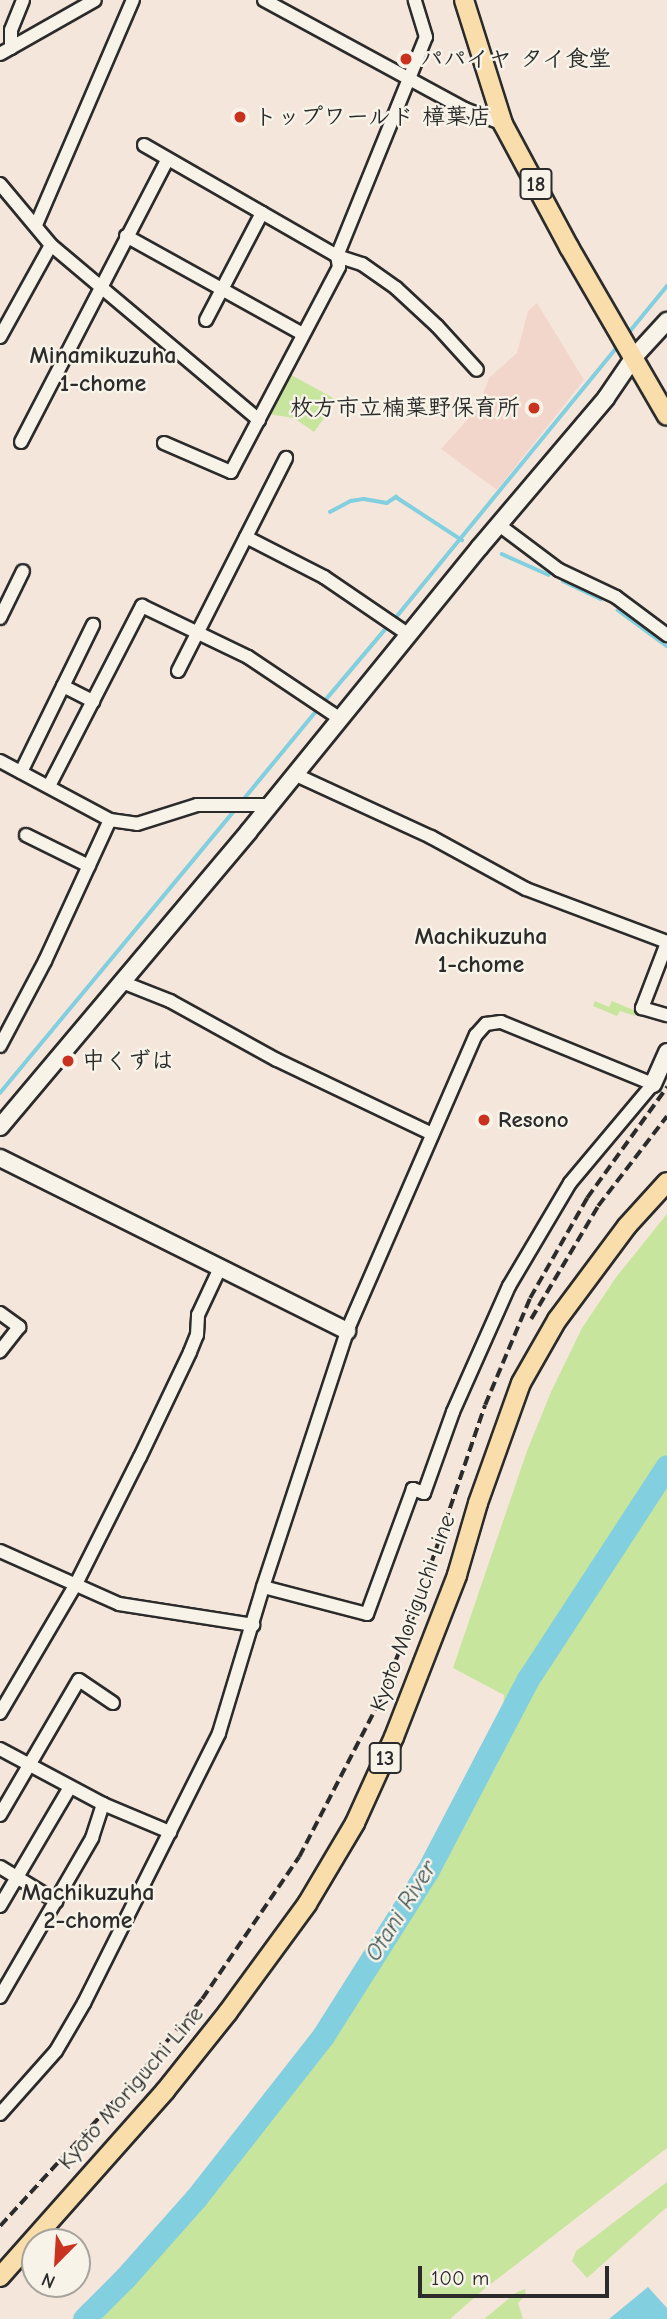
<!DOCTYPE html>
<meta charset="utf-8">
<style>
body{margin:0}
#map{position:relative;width:667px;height:2319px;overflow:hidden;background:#f5e6db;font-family:"Comic Neue","Klee One",sans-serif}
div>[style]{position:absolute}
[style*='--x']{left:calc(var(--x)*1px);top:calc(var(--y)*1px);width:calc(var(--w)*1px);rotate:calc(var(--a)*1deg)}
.built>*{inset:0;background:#f2d6cb}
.green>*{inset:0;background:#c8e59d}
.water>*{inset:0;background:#81cfdf}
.stream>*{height:3.5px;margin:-1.75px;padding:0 1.75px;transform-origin:1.75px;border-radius:1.75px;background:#81cfdf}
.river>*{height:23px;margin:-11.5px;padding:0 11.5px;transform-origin:11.5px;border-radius:11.5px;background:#81cfdf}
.roads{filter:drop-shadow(2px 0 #2b2b2b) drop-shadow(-2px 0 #2b2b2b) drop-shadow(0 2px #2b2b2b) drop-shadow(0 -2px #2b2b2b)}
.street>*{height:12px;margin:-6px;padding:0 6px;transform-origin:6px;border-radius:6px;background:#f7f3e8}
.secondary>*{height:16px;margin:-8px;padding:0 8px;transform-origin:8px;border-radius:8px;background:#f7f3e8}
.primary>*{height:18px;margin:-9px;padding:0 9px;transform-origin:9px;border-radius:9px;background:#f9deab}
.rail>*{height:3.5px;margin-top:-1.75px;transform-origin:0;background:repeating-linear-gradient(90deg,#2b2b2b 0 10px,transparent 0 15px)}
.dots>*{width:19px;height:19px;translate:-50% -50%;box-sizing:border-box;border:4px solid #f7f3e8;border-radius:50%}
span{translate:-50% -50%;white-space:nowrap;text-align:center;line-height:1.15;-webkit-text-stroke:5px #f7f3e8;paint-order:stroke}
.shield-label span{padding:2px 5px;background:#f7f3e8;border:2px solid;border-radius:5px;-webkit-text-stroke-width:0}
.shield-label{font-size:21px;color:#2b2b2b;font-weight:700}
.poi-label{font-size:23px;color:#2b2b2b;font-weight:700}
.left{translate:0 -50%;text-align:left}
.right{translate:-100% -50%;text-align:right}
.street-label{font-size:23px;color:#2b2b2b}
.neighbourhood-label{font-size:24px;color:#2b2b2b;font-weight:700}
.water-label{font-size:24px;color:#405458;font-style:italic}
.north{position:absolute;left:21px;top:2228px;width:70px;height:70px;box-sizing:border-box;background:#f7f3e8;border:2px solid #a5a39c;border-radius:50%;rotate:204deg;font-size:19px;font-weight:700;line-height:28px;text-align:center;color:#2b2b2b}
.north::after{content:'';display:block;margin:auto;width:24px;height:32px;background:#c8321e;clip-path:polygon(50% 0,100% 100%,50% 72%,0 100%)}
.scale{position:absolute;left:418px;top:2266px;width:191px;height:32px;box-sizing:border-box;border:4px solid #2b2b2b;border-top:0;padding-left:9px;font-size:21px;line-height:24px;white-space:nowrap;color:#2b2b2b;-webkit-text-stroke:5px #f7f3e8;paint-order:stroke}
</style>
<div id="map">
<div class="built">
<i style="clip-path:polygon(537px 303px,584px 380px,497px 490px,441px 449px,477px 409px,489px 378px,517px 353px,528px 311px)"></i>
</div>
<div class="green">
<i style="clip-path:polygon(284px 371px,337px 400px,314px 432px,294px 418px,262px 413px)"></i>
<i style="clip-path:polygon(595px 1001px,609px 1007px,612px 1001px,636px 1011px,635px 1016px,620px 1011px,617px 1016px,593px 1006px)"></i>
<i style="clip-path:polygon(667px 1214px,667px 2148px,483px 2290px,450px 2319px,96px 2319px,192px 2217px,329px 2046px,389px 1952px,499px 1761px,504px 1695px,453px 1668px,527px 1451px,551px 1392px,582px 1328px,617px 1276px)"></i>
<i style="clip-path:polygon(667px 2182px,667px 2207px,587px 2278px,572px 2261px,576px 2251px)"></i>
<i style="clip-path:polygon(525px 2289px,526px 2295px,518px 2303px,523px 2319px,484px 2319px,517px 2292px)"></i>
</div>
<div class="water">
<i style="clip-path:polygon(648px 2287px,667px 2308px,667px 2319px,609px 2319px)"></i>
</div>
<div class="stream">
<i style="--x:626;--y:336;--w:65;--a:-50.6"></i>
<i style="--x:330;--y:512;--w:24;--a:-28"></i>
<i style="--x:351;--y:501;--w:13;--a:-9"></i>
<i style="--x:364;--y:499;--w:23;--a:10"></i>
<i style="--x:387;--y:503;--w:11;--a:-34"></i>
<i style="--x:396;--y:497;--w:79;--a:33.1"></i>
<i style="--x:502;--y:554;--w:51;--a:24.1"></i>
<i style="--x:563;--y:581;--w:42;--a:25.3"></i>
<i style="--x:618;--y:610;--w:61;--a:36.3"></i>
<i style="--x:393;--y:621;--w:357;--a:-50.7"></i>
<i style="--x:323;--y:703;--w:101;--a:-49.8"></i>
<i style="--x:243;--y:800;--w:118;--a:-50.5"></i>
<i style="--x:0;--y:1093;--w:369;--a:-50.3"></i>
</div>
<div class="river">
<i style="--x:84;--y:2319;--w:58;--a:-45"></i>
<i style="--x:125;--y:2278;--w:107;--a:-48.4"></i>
<i style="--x:196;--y:2198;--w:206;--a:-51.9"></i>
<i style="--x:323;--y:2036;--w:196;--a:-57.7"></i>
<i style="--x:428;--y:1870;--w:216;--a:-62.4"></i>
<i style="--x:528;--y:1679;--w:254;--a:-56.9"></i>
</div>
<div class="roads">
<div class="street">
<i style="--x:264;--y:0;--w:229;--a:28.5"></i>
<i style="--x:465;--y:109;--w:41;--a:21.5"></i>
<i style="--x:11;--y:48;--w:18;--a:-90"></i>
<i style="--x:11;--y:30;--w:32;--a:-68"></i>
<i style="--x:0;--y:54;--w:109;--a:-29.6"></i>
<i style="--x:144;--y:145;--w:223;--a:29.9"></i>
<i style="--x:337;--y:256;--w:26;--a:18"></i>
<i style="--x:362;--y:264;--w:42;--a:35.2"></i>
<i style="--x:396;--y:288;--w:56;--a:42.8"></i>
<i style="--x:437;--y:326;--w:59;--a:47.7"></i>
<i style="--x:0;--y:184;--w:80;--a:50.1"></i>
<i style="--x:51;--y:245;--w:272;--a:40.1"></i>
<i style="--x:36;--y:225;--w:245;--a:-66.7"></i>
<i style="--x:126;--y:236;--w:202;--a:29"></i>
<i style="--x:206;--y:320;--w:121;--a:-62.4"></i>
<i style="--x:0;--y:337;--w:105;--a:-61"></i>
<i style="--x:21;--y:442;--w:318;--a:-62.6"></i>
<i style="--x:164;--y:443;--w:73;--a:23.4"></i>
<i style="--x:231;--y:472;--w:232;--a:-62.2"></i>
<i style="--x:339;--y:267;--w:11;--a:-100"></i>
<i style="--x:337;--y:256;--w:236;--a:-67.9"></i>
<i style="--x:426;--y:37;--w:39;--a:-107"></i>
<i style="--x:499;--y:525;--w:75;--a:36.9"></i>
<i style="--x:559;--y:570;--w:63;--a:25.3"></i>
<i style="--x:616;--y:597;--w:64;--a:36.7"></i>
<i style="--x:246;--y:537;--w:88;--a:27.1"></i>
<i style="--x:324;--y:577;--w:103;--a:34.3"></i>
<i style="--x:0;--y:618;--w:52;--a:-63.9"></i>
<i style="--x:178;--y:671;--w:239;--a:-63.1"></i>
<i style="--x:63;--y:686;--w:34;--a:27"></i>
<i style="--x:0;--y:761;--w:125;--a:28.2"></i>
<i style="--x:110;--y:820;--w:27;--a:8"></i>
<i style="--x:137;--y:824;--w:63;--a:-17.6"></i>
<i style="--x:197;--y:805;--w:71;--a:0"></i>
<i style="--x:21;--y:772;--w:164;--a:-63.9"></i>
<i style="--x:294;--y:774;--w:151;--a:24.7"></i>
<i style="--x:431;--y:837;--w:108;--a:28.7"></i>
<i style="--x:526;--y:889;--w:151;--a:20.6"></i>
<i style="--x:49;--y:786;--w:203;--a:-62.7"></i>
<i style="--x:142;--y:606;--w:118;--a:25.7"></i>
<i style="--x:248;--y:657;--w:110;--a:33.8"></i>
<i style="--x:26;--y:835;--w:70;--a:26.2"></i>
<i style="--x:667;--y:943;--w:70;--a:111"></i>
<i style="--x:642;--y:1008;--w:26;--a:16"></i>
<i style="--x:122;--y:982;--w:52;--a:21.6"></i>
<i style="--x:170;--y:1001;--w:122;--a:28.9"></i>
<i style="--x:277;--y:1060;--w:172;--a:25.5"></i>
<i style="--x:0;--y:1046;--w:96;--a:-62.1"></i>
<i style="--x:45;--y:961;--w:155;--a:-65.3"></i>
<i style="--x:0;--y:1313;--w:24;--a:36"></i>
<i style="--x:19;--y:1327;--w:31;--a:128"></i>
<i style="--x:0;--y:1551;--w:130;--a:24"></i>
<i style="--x:119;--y:1604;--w:136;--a:8.9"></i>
<i style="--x:0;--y:1713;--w:150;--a:-59.5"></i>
<i style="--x:76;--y:1584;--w:142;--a:-63.3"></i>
<i style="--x:140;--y:1457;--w:116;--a:-64.5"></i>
<i style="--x:190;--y:1352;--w:18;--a:-68"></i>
<i style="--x:197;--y:1335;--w:20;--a:-87"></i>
<i style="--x:198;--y:1315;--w:52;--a:-64.9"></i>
<i style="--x:0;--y:1749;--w:117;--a:28.1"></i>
<i style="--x:103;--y:1804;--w:73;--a:22.7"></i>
<i style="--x:0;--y:1815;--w:156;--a:-59.7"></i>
<i style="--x:79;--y:1680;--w:41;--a:34.1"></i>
<i style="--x:0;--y:1867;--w:66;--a:31.3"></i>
<i style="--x:0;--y:1906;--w:138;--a:-59.5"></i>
<i style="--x:0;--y:1997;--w:184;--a:-59.9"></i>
<i style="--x:92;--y:1838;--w:36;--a:-72"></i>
<i style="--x:0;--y:2114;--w:84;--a:-48.4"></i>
<i style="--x:56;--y:2051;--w:56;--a:-59.7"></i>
<i style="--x:84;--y:2003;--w:302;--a:-63.4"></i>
<i style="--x:219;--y:1733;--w:152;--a:-73.2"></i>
<i style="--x:263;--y:1587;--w:269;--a:-71.8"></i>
<i style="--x:347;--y:1331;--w:323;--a:-66.5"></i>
<i style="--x:476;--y:1035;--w:15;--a:-48"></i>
<i style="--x:486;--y:1024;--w:15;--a:-8"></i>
<i style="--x:501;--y:1022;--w:164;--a:22.2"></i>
<i style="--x:653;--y:1084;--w:129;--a:130"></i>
<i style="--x:570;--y:1183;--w:120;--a:120.6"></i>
<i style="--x:509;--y:1286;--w:138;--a:114"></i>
<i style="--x:453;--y:1412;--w:86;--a:109.7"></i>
<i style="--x:424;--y:1493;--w:12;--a:-160"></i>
<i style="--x:413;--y:1489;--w:133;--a:110.2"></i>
<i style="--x:367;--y:1614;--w:107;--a:-165.4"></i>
</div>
<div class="secondary">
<i style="--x:653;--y:1084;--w:35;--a:-66"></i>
<i style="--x:0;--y:1127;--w:387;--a:-49.9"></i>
<i style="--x:249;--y:831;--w:365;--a:-50.9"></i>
<i style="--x:479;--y:548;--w:197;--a:-49.7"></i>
<i style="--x:606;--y:398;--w:50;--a:-55.7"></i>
<i style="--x:634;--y:357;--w:49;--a:-47.5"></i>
<i style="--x:0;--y:1158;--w:388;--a:26.5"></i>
</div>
<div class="primary">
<i style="--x:464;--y:0;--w:130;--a:72.5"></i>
<i style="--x:503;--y:124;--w:140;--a:61.8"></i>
<i style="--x:569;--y:247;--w:195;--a:59.9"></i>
<i style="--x:0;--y:2277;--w:249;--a:-48.4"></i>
<i style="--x:165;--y:2091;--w:101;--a:-51.4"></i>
<i style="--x:228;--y:2012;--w:134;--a:-53.8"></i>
<i style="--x:307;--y:1904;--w:94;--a:-59.3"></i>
<i style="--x:355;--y:1823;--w:94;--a:-65.6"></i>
<i style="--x:394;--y:1737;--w:174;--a:-68.7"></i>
<i style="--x:457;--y:1575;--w:75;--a:-73.7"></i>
<i style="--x:478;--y:1503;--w:127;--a:-70.3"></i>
<i style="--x:521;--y:1383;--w:73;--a:-60.3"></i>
<i style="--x:557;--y:1320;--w:117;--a:-53.3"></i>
<i style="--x:627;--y:1226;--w:59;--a:-47.7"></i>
</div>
</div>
<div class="rail">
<i style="--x:531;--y:1319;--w:131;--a:-59.3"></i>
<i style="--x:598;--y:1206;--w:113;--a:-52.5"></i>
<i style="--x:0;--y:2226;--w:218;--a:-47.6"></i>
<i style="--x:147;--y:2065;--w:86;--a:-50.2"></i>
<i style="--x:202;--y:1999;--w:172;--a:-55.7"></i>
<i style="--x:299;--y:1857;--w:172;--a:-62.7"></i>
<i style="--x:378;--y:1704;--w:88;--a:-68.1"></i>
<i style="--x:411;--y:1622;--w:229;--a:-71.2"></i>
<i style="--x:485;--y:1405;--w:116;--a:-67.2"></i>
<i style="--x:530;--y:1298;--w:115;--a:-60.3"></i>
<i style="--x:587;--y:1198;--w:137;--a:-54.2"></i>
</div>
<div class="dots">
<i style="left:406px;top:59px;background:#c8321e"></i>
<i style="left:240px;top:117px;background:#c8321e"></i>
<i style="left:534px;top:408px;background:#c8321e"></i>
<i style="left:68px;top:1061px;background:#c8321e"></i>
<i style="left:484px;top:1120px;background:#c8321e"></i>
</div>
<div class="shield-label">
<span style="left:536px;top:184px">18</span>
<span style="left:385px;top:1758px">13</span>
</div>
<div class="poi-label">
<span class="left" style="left:420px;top:59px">パパイヤ タイ食堂</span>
<span class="left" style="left:254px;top:117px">トップワールド 樟葉店</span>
<span class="right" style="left:520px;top:408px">枚方市立楠葉野保育所</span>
<span class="left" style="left:82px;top:1061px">中くずは</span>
<span class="left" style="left:498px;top:1120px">Resono</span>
</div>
<div class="street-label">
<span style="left:413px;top:1613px;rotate:-70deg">Kyoto Moriguchi Line</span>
<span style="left:131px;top:2088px;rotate:-49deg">Kyoto Moriguchi Line</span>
</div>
<div class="neighbourhood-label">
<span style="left:103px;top:370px">Minamikuzuha<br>1-chome</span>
<span style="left:481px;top:951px">Machikuzuha<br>1-chome</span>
<span style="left:88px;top:1907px">Machikuzuha<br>2-chome</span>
</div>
<div class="water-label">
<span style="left:401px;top:1911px;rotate:-58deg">Otani River</span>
</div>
<div class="north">N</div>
<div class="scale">100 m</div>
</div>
